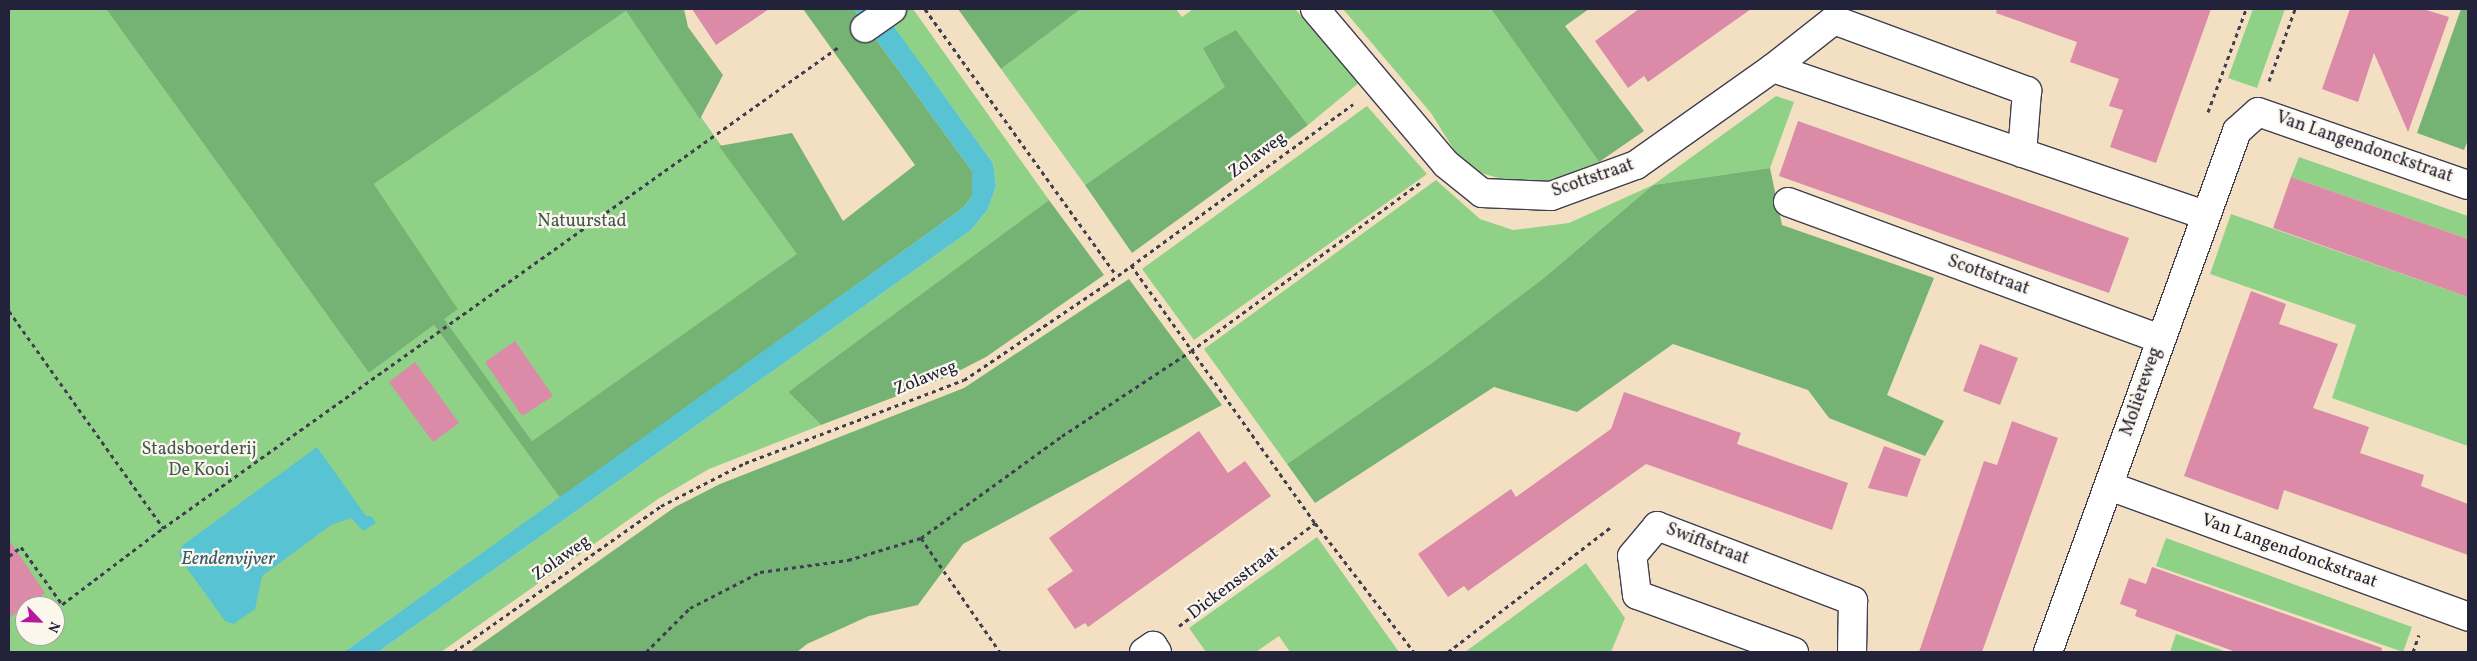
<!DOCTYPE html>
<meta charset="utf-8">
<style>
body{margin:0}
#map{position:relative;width:2477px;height:661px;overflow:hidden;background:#f3e0c3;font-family:Vollkorn,serif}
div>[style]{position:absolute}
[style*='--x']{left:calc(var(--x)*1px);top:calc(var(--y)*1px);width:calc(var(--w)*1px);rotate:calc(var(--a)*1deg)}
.green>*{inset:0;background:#90d188}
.forest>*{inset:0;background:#74b374}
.water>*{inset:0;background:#58c3d3}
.building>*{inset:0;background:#db8aa8}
.path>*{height:3px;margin-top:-1.5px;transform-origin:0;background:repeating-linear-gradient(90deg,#413e4f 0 4px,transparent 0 8px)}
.roads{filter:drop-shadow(1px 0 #413e4f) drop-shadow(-1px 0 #413e4f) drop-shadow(0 1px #413e4f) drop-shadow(0 -1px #413e4f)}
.minor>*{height:28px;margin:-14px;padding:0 14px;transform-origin:14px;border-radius:14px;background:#fff}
span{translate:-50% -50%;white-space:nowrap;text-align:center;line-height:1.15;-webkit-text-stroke:4.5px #fbf7ec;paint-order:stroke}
.street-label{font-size:18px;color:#22223b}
.park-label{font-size:18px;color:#435752}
.water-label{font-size:19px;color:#355a70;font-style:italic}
.frame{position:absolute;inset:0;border:10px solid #22223b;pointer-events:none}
.north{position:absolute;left:15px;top:596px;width:50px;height:50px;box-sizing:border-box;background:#fbf7ec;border:1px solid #a4a2a5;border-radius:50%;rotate:114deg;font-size:14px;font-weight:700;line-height:20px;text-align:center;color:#22223b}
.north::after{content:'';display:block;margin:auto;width:18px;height:22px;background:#b5179e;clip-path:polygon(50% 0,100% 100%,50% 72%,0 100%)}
</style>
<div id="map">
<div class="green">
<i style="clip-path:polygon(evenodd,9px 9px,106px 9px,369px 373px,434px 325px,560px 498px,344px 652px,9px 652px,9px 9px,25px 606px,55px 606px,55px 636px,25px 636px,25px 606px)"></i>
<i style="clip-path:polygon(908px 9px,913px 9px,1049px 200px,788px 392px,821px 425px,709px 469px,658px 499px,441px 652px,378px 652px,971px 230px,988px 209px,996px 186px,993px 163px,890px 22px)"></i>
<i style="clip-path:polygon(1081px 9px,1176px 9px,1182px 17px,1193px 9px,1295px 9px,1360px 82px,1308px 125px,1236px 30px,1226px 87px,1085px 185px,1001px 69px)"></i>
<i style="clip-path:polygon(1343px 9px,1491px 9px,1599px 162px,1556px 181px,1516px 183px,1481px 173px,1456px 153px,1431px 113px)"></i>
<i style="clip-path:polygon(2253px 9px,2285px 9px,2257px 88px,2228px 78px)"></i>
<i style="clip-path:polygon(626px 11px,798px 254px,532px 441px,443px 319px,458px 309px,374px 184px)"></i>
<i style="clip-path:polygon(1776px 96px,1794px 102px,1770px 168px,1653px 185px,1545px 277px,1432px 363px,1287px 464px,1204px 349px,1436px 180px,1480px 219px,1513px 230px,1569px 223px,1653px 185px)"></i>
<i style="clip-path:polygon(1367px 106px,1427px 174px,1194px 340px,1142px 269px)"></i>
<i style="clip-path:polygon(2299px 157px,2468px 216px,2468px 239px,2291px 177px)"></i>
<i style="clip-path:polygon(2231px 214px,2468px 297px,2468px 446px,2332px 398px,2356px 325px,2210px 274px)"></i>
<i style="clip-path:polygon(1317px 537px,1399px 652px,1290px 652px,1279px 636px,1256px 652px,1206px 652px,1189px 628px)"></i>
<i style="clip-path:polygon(2166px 538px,2412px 627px,2403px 652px,2156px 566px)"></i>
<i style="clip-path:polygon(1586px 563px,1625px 618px,1611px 652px,1465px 652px)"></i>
<i style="clip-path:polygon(2176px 634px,2227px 652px,2170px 652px)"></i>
</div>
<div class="forest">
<i style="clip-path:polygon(106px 9px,684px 9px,688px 27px,723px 75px,700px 119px,626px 11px,374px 184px,458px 309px,444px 319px,532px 441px,797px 254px,719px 146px,792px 133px,843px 221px,915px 165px,803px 9px,854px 9px,972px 171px,972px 196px,963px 208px,560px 498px,434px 325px,369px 373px)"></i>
<i style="clip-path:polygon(958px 9px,1081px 9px,1001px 69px)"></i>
<i style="clip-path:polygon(1491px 9px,1589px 9px,1565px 26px,1644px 131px,1599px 162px)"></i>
<i style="clip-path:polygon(2461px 9px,2468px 9px,2468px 140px,2464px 150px,2417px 133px)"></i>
<i style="clip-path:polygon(1236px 30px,1308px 125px,1132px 253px,1085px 185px,1225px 87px,1203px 48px)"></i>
<i style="clip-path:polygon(1770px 168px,1782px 225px,1934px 278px,1887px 395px,1944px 421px,1925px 456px,1829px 418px,1808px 390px,1673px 344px,1577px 412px,1494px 387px,1315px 503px,1287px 464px,1432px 363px,1545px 277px,1653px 185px)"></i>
<i style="clip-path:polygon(1049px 200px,1104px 275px,986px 357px,947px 377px,821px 425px,788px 392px)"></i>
<i style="clip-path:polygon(1129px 279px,1222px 405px,963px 544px,918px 605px,869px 616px,807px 644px,797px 652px,470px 652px,675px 507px,720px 484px,964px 388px)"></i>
</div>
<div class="water">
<i style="clip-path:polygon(854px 9px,881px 9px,993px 163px,996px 186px,988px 209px,971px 230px,378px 652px,344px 652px,963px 208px,972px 196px,972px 171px)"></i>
<i style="clip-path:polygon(317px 447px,366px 516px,371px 516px,376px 523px,363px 531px,351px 518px,331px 525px,262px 576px,255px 609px,234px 624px,225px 621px,181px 560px,179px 553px,183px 545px)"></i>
</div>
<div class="building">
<i style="clip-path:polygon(692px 9px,769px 9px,716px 45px)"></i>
<i style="clip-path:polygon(1639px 9px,1751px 9px,1648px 82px,1644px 76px,1628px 88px,1595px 41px)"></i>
<i style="clip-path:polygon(1997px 9px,2211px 9px,2156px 163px,2110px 147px,2123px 110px,2109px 106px,2119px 79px,2070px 62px,2077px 42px,1996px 13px)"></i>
<i style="clip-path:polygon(2350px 9px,2423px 9px,2449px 17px,2408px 132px,2374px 53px,2358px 102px,2322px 89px)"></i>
<i style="clip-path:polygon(1798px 121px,2129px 238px,2109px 293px,1779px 176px)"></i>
<i style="clip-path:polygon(2291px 177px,2468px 239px,2468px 297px,2273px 228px)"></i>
<i style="clip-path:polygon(2251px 291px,2286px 304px,2279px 324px,2338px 344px,2313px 408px,2369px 427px,2360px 453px,2424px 475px,2421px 486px,2468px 504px,2468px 555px,2284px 490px,2278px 510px,2184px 476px)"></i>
<i style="clip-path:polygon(515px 341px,553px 396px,522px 416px,485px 362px)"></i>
<i style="clip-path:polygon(1980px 344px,2018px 358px,2000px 405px,1963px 391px)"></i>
<i style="clip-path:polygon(415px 362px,459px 423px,433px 442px,389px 382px)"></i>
<i style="clip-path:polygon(1624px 392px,1741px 433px,1737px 444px,1848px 483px,1832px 530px,1646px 464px,1468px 591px,1464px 586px,1448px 597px,1418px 554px,1511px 489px,1516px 497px,1611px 429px)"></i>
<i style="clip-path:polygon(2012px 421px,2058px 438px,1982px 652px,1919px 652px,1984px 461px,1997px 465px)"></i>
<i style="clip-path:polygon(1199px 431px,1228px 473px,1245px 461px,1271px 496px,1088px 627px,1085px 623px,1075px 629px,1047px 589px,1073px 571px,1049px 538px)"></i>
<i style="clip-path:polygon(1884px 446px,1921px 459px,1907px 497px,1868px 488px)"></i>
<i style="clip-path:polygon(9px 540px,45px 593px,9px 618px)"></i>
<i style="clip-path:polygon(2152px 567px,2382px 648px,2381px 652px,2236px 652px,2135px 616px,2137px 610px,2120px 604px,2129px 578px,2146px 584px)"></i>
</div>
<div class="path">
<i style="--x:925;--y:9;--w:327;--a:54.3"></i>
<i style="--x:2269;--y:81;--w:77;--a:-70.1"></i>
<i style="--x:2208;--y:112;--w:110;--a:-69.7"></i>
<i style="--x:1131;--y:265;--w:317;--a:54.5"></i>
<i style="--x:1315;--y:523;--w:163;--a:52.5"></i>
<i style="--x:9;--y:311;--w:266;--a:54.6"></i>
<i style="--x:921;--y:538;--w:139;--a:55.3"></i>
<i style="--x:9;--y:556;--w:15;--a:-37"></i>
<i style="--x:21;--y:547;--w:70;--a:54.3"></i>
<i style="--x:56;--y:609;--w:134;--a:-37.1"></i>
<i style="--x:163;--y:528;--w:831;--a:-35.45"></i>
<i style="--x:1179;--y:626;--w:171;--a:-37.1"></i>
<i style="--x:454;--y:652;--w:253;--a:-35.2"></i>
<i style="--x:661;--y:506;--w:94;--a:-27.1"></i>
<i style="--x:745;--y:463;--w:234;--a:-20.8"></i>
<i style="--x:964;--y:380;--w:170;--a:-34"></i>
<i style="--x:1105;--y:285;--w:307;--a:-36.1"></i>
<i style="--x:646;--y:652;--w:62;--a:-45"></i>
<i style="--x:690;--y:608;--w:79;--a:-27.2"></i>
<i style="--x:760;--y:572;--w:89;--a:-7.8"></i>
<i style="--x:848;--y:560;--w:76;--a:-16.8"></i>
<i style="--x:921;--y:538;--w:174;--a:-35.9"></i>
<i style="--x:1062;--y:436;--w:154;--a:-33.4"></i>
<i style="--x:1191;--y:351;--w:284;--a:-36.3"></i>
<i style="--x:1448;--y:652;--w:207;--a:-37.5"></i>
<i style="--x:2413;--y:652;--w:18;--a:-71"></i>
</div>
<div class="roads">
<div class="minor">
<i style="--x:1315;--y:9;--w:203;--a:49.8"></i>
<i style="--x:1446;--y:164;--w:46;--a:38.9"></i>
<i style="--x:1482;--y:193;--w:69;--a:2.5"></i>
<i style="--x:1551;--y:196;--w:90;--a:-20"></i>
<i style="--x:1636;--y:165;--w:168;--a:-35.3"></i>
<i style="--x:1773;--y:68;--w:457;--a:18.8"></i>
<i style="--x:865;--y:28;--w:33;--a:-35"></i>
<i style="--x:1773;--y:68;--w:78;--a:-38.2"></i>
<i style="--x:1834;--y:20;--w:206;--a:20.2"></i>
<i style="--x:2027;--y:91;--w:62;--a:94.6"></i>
<i style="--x:1788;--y:202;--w:397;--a:20.2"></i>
<i style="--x:2109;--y:486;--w:382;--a:20"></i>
<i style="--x:1144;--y:652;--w:11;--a:-34"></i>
<i style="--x:1153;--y:646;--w:7;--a:56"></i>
<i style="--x:1794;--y:652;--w:167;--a:-160"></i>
<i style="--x:1637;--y:595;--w:39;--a:-97"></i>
<i style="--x:1632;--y:556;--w:39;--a:-50"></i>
<i style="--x:1657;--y:526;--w:210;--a:20.9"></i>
<i style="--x:1853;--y:601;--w:51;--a:91.1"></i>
<i style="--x:2048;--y:652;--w:554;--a:-70.06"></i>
<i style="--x:2237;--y:131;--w:28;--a:-42"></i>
<i style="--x:2258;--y:112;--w:222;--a:19.2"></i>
</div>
</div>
<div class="street-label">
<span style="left:2364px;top:148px;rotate:19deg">Van Langendonckstraat</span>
<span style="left:1258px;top:156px;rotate:-36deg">Zolaweg</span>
<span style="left:1593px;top:179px;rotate:-19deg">Scottstraat</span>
<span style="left:1988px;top:276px;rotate:20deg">Scottstraat</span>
<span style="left:926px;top:379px;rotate:-22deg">Zolaweg</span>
<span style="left:2142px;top:392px;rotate:-71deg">Molièreweg</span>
<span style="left:1707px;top:545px;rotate:21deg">Swiftstraat</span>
<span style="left:2289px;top:552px;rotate:20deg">Van Langendonckstraat</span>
<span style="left:562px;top:559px;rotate:-35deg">Zolaweg</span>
<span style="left:1234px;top:584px;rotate:-37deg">Dickensstraat</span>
</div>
<div class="park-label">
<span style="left:582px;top:222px">Natuurstad</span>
<span style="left:199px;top:461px">Stadsboerderij<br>De Kooi</span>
</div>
<div class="water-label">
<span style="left:228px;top:560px">Eendenvijver</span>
</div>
<div class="frame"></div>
<div class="north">N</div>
</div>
